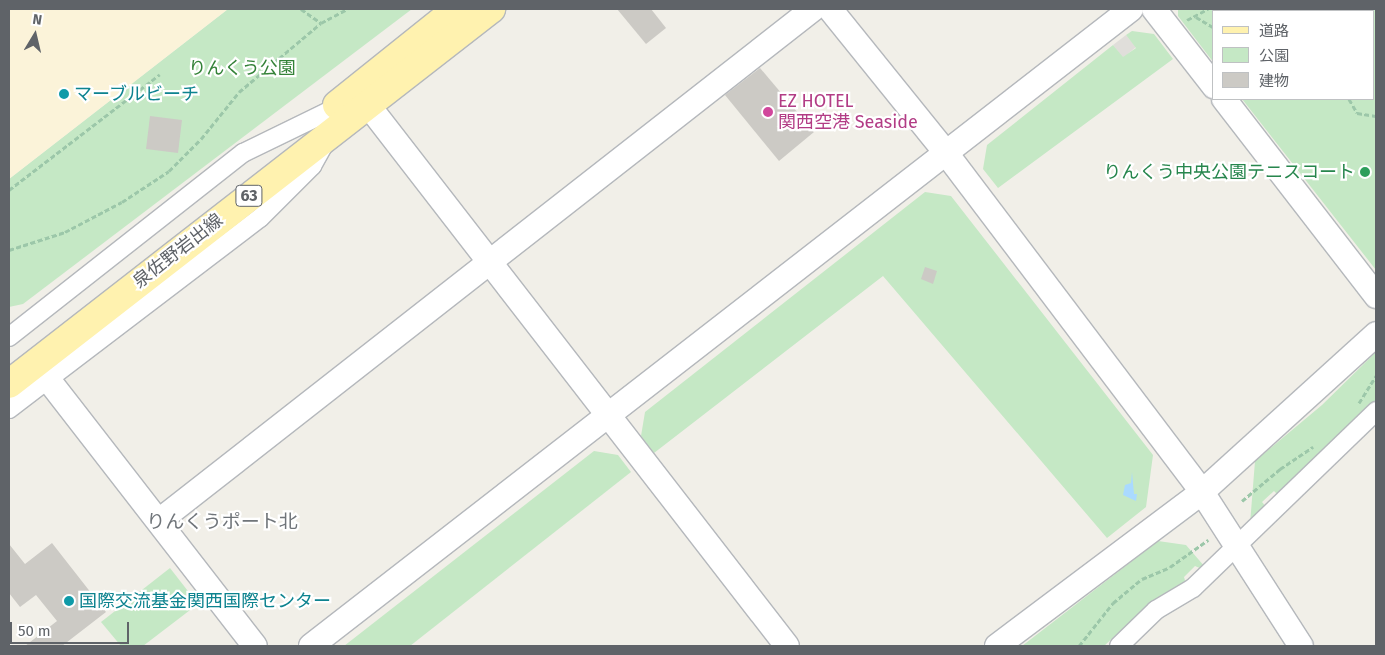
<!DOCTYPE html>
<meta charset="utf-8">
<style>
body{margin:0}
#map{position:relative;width:1385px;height:655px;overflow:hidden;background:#f1efe8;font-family:"Fira Sans","Noto Sans JP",sans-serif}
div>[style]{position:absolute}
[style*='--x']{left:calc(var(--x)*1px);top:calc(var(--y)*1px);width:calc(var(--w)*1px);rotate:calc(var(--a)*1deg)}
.industrial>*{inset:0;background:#e0deda}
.green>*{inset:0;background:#c5e8c5}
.sand>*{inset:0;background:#fbf3d9}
.water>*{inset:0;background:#aadaff}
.building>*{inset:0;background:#cccac5}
.path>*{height:3px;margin-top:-1.5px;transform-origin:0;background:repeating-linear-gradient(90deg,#9cc7a9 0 5px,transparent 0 7.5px)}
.roads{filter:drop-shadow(1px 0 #b5b8bc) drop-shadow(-1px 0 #b5b8bc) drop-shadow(0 1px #b5b8bc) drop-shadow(0 -1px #b5b8bc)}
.street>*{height:18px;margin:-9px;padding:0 9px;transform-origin:9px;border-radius:9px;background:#fff}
.secondary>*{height:24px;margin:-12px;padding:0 12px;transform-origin:12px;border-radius:12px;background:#fff}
.primary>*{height:28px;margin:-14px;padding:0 14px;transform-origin:14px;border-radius:14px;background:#fff2af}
.dots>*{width:14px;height:14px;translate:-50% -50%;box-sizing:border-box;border:2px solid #fff;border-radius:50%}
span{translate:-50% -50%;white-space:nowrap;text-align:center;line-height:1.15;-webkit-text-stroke:4.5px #fff;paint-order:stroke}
.shield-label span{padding:1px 4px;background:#fff;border:1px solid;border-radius:4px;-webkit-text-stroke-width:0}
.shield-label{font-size:16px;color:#5f6368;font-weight:700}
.park-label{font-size:18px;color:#348238}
.culture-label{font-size:18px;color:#0d838f}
.left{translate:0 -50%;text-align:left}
.hotel-label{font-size:18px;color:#b23c85}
.leisure-label{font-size:18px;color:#27864d}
.right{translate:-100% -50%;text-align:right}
.street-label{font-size:18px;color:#5f6368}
.neighbourhood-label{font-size:19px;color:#70757a}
.frame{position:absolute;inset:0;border:10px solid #5f6368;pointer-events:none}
.legend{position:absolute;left:1212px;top:10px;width:162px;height:90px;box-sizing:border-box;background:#fff;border:1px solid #bfc1c3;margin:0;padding:6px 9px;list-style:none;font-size:15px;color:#5f6368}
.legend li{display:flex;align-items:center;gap:10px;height:25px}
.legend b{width:25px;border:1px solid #bfc1c3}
.north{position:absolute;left:10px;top:10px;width:50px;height:50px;-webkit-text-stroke:4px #fff;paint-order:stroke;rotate:9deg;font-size:14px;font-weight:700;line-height:20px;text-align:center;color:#5f6368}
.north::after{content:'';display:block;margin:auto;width:18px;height:22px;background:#5f6368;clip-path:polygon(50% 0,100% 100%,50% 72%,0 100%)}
.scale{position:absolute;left:10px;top:622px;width:119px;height:22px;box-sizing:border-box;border:2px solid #5f6368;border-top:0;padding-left:6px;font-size:15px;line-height:18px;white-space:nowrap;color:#5f6368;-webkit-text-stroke:4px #fff;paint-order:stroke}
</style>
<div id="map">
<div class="industrial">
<i style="clip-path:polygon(1126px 35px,1136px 47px,1123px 58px,1113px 45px)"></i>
</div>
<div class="green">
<i style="clip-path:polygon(228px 9px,412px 9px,23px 304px,9px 307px,9px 179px)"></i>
<i style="clip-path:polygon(1178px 9px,1376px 9px,1376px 270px,1242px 99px,1374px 99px,1374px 11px,1214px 11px,1214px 63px,1178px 16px)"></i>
<i style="clip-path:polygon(1132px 31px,1154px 34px,1173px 59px,998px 188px,983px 169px,987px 145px,1113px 45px,1123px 57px,1136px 48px,1126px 35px)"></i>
<i style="clip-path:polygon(925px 192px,951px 196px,1153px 455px,1146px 507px,1107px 538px,883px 276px,654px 453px,641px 436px,645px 412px)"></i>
<i style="clip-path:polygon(1376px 352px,1376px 401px,1278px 495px,1274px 491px,1262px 502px,1267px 508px,1250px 524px,1255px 461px,1322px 405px)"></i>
<i style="clip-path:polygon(594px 451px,618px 455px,631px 472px,410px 646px,344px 646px)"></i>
<i style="clip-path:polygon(1158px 541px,1186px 545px,1205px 567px,1202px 569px,1195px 566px,1184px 577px,1186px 584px,1149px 604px,1104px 646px,1022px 646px)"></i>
<i style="clip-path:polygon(170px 568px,198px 604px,143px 646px,121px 646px,101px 622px)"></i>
</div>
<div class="sand">
<i style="clip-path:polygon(9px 9px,228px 9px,9px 179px)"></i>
</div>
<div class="water">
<i style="clip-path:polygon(1132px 472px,1134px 494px,1137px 494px,1136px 501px,1123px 495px,1125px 485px,1131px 483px)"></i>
</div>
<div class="building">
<i style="clip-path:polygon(617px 9px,651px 9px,666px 28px,646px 44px)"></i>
<i style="clip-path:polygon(760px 68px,814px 132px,779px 161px,725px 95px)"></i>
<i style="clip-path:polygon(150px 116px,182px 120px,178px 153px,146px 149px)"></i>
<i style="clip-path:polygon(925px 267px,937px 271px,933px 284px,921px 279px)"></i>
<i style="clip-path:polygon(52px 543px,106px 612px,62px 646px,25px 646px,57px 621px,36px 595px,20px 607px,9px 593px,9px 544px,25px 564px)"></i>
</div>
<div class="path">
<i style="--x:301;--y:9;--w:24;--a:35"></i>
<i style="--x:1196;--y:17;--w:21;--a:31"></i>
<i style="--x:1187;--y:20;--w:24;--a:-28"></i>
<i style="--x:1349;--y:99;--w:16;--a:60"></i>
<i style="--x:1357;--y:113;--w:19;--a:9"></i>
<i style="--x:9;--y:190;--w:190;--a:-37.5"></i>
<i style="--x:9;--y:250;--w:59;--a:-17.8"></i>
<i style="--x:65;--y:232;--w:64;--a:-27.8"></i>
<i style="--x:122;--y:202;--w:56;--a:-33.4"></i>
<i style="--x:169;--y:171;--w:45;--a:-45"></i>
<i style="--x:201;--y:139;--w:60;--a:-51"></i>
<i style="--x:239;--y:92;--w:107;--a:-40.1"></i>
<i style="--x:321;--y:23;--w:30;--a:-28"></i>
<i style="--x:1359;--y:403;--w:32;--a:-58"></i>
<i style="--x:1242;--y:501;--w:50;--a:-40.1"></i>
<i style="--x:1280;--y:469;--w:40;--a:-34"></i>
<i style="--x:1079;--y:646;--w:55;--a:-51.7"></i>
<i style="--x:1113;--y:603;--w:38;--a:-40"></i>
<i style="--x:1142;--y:579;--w:30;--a:-23"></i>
<i style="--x:1170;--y:567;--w:47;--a:-35.4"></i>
</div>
<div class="roads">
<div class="street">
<i style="--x:1352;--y:11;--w:2;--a:-63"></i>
<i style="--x:9;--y:337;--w:298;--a:-38.2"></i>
<i style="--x:243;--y:153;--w:98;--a:-26"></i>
<i style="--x:9;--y:409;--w:315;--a:-37.3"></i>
<i style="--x:260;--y:218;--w:74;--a:-45"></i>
<i style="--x:312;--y:166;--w:23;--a:-61"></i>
<i style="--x:1119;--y:646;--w:52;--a:-44.2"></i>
<i style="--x:1156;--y:610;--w:43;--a:-30.7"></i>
<i style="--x:1193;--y:588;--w:255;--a:-44"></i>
</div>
<div class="secondary">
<i style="--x:830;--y:9;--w:185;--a:51.1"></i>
<i style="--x:946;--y:153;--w:425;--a:52.9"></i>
<i style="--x:1202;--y:492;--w:183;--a:57.3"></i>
<i style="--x:1154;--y:9;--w:98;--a:52.1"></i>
<i style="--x:1224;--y:99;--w:249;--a:52.3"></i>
<i style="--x:368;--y:105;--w:684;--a:52.24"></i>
<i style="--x:47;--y:378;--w:339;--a:52.2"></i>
<i style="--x:159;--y:521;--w:831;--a:-38.06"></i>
<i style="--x:311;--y:646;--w:1038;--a:-37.84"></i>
<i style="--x:997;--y:646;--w:256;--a:-36.9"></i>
<i style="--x:1202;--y:492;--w:235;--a:-42.2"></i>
</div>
<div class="primary">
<i style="--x:337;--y:105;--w:154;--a:-38.7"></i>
<i style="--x:9;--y:384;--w:611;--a:-37.88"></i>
</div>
</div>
<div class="dots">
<i style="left:64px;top:94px;background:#0f9aa8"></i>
<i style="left:768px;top:112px;background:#d1479c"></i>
<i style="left:1365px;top:172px;background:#2e9e5b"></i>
<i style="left:69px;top:601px;background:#0f9aa8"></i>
</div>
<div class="shield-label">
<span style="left:249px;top:196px">63</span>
</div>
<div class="park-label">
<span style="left:242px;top:68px">りんくう公園</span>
</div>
<div class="culture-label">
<span class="left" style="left:74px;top:94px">マーブルビーチ</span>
<span class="left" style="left:79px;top:601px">国際交流基金関西国際センター</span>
</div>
<div class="hotel-label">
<span class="left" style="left:778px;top:112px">EZ HOTEL<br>関西空港 Seaside</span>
</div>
<div class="leisure-label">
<span class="right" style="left:1355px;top:172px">りんくう中央公園テニスコート</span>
</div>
<div class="street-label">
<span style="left:178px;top:251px;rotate:-38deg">泉佐野岩出線</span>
</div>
<div class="neighbourhood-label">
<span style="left:222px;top:522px">りんくうポート北</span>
</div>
<div class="frame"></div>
<ul class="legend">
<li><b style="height:6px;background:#fff2af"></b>道路</li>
<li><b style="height:14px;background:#c5e8c5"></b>公園</li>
<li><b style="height:14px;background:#cccac5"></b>建物</li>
</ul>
<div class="north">N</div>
<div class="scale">50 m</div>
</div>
